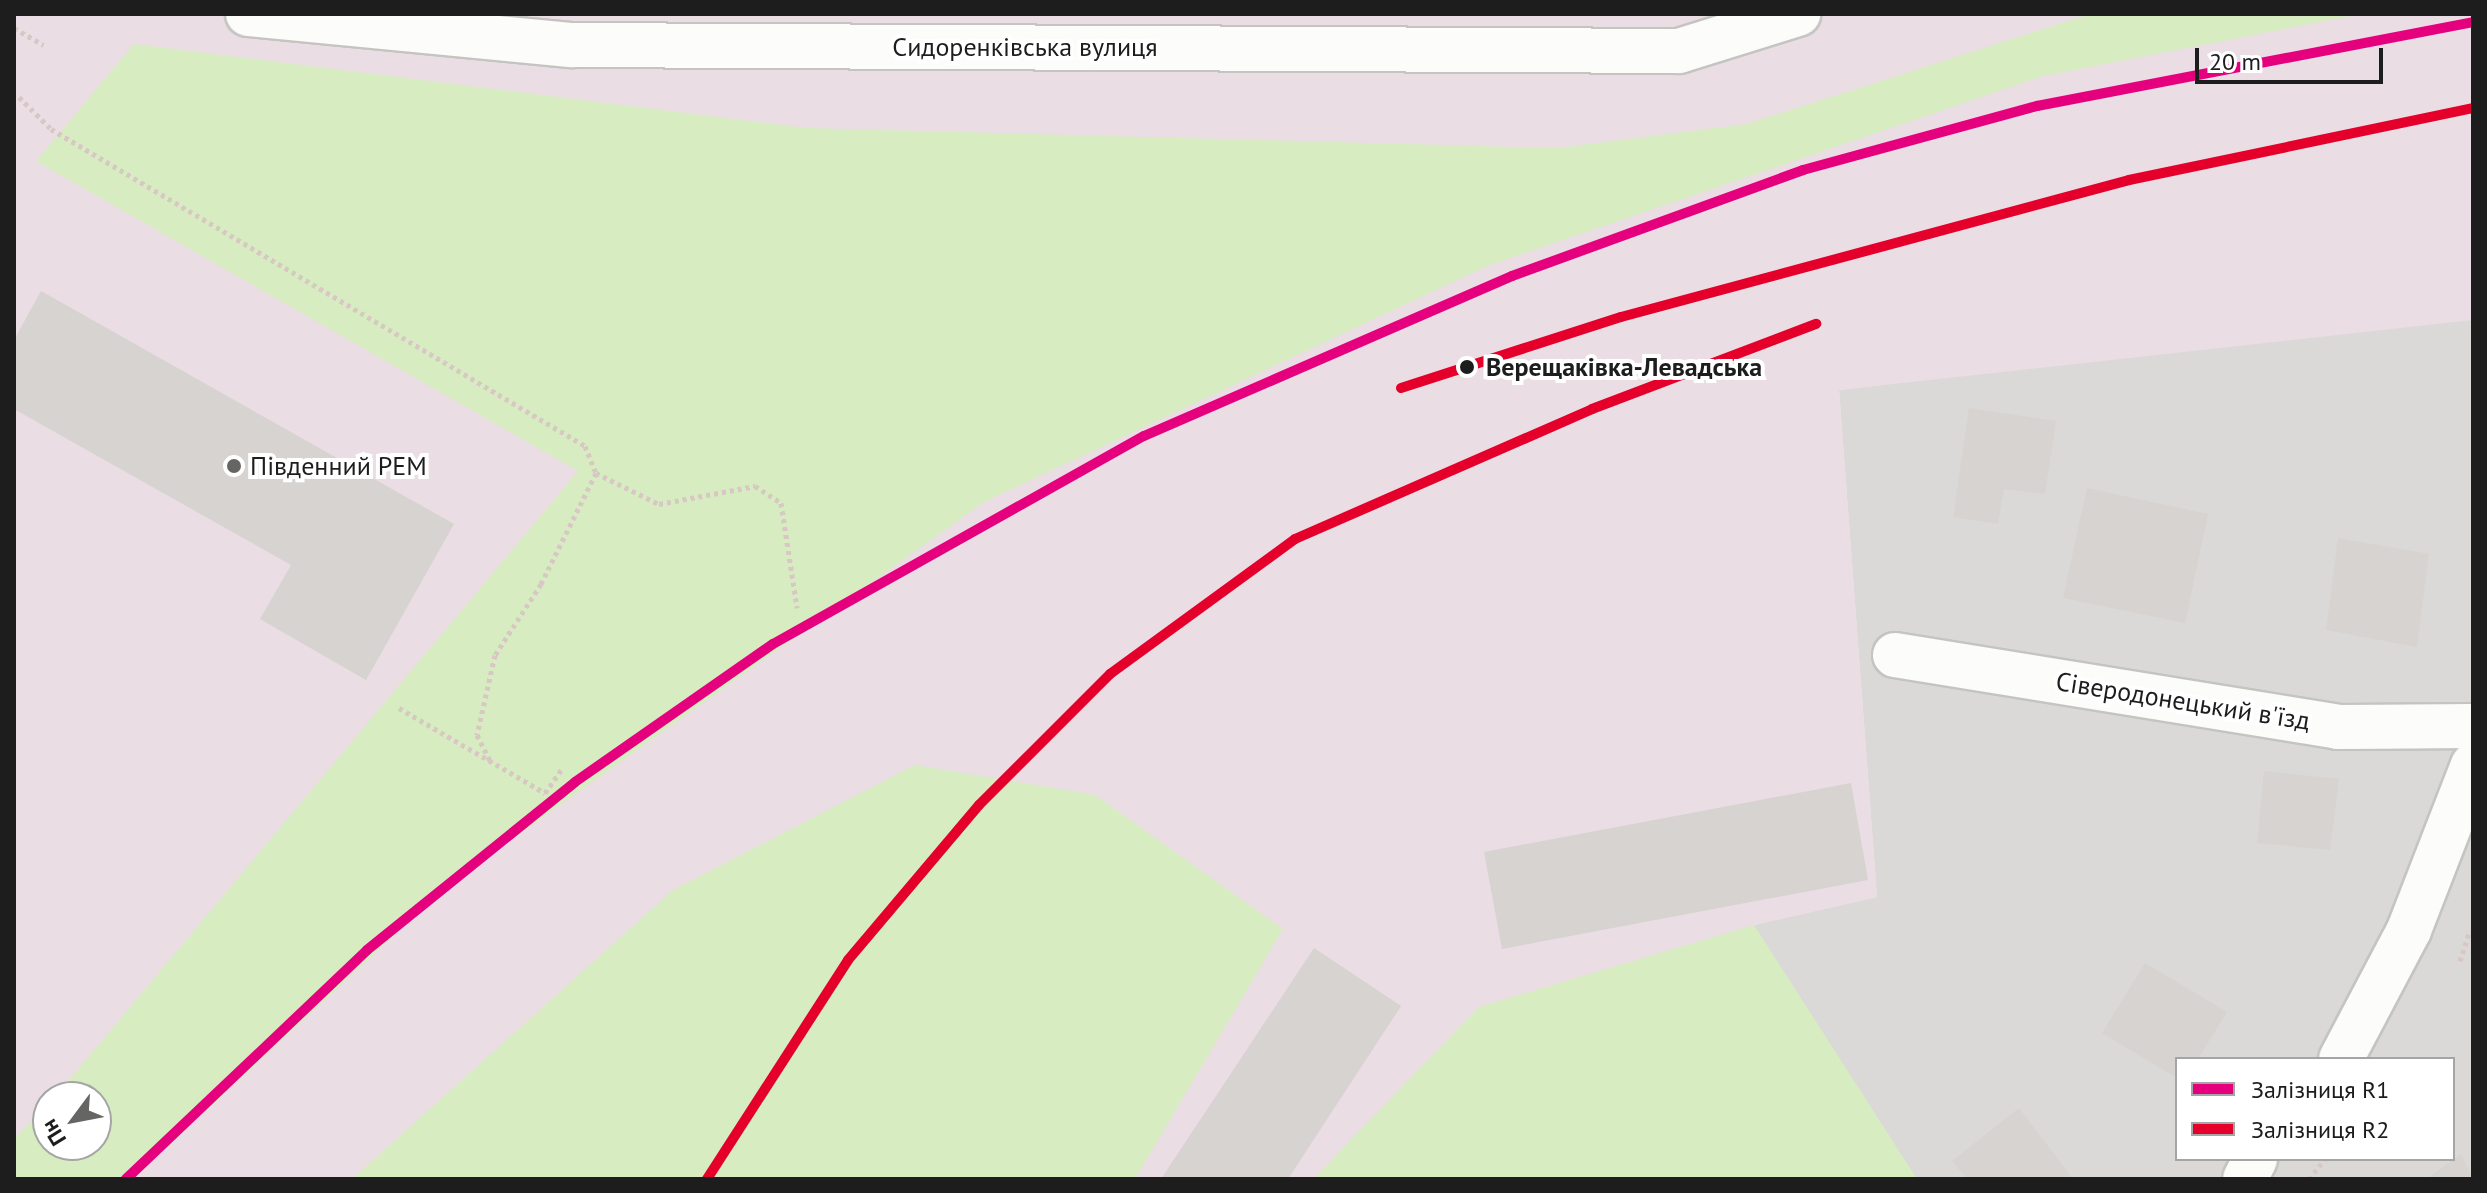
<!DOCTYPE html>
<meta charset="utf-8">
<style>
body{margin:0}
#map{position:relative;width:2487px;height:1193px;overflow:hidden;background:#eceae5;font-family:"PT Sans",sans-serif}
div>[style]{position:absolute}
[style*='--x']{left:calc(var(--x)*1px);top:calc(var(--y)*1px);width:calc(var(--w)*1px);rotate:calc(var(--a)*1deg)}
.residential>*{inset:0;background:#dbd9d7}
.industrial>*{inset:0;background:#eadde4}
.grass>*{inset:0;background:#d7ecc1}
.building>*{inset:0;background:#d6d3d0}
.path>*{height:5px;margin-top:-2.5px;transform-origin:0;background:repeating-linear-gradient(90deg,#d7c8c4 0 4px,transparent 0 8px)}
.roads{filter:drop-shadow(2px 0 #c4c4c1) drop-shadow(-2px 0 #c4c4c1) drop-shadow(0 2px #c4c4c1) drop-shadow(0 -2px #c4c4c1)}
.minor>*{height:44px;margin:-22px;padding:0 22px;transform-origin:22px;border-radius:22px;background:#fcfcfb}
.rail-1>*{height:10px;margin:-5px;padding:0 5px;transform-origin:5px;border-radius:5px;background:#e5007d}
.rail-2>*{height:10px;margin:-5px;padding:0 5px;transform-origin:5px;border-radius:5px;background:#e4002b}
.dots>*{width:22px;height:22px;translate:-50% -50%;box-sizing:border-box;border:4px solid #fff;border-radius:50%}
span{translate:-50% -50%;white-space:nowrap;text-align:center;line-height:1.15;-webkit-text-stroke:8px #fff;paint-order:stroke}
.street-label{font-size:26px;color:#1d1d1d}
.stop-label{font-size:26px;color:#1d1d1d;font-weight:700}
.left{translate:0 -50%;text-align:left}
.poi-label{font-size:26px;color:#1d1d1d}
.frame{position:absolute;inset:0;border:16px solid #1d1d1d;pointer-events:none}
.legend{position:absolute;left:2175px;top:1057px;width:280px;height:104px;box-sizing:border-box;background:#fff;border:2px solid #a5a5a5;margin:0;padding:10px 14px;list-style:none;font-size:24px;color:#1d1d1d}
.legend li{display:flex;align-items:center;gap:16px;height:40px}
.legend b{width:40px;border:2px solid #a5a5a5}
.north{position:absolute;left:32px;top:1081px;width:80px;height:80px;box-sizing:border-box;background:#fff;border:2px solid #a5a5a5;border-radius:50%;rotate:238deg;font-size:22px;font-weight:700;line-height:32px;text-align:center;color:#1d1d1d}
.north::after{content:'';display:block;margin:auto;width:28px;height:36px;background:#656563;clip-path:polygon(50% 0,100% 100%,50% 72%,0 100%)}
.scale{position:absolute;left:2195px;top:48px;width:188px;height:36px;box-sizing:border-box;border:4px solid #1d1d1d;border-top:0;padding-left:10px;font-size:24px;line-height:28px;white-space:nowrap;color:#1d1d1d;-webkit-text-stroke:6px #fff;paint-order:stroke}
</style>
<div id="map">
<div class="residential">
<i style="clip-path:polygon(evenodd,2473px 314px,2473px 1179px,1855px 1179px,1754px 925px,1877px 897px,1839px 390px,2473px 314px,2177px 1059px,2453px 1059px,2453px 1159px,2177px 1159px,2177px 1059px)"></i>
</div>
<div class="industrial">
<i style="clip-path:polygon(evenodd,14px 14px,2473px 14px,2473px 320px,1839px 390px,1877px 897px,1754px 925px,1855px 1179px,14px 1179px,14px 14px,48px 1097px,96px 1097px,96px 1145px,48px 1145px,48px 1097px)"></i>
</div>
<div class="grass">
<i style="clip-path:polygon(2090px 14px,2361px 14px,2043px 76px,1487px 266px,984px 502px,448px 885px,133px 1179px,14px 1179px,14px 1139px,48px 1104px,48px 1145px,96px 1145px,96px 1097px,55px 1097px,578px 471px,36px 161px,134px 44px,807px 128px,1558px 148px,1747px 124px)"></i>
<i style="clip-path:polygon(915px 765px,1095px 795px,1283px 929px,1135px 1179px,352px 1179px,673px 890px)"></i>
<i style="clip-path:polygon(1754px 925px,1917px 1179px,1313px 1179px,1479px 1007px)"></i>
</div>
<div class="building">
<i style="clip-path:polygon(41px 291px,454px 524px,366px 680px,260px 619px,291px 565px,14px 409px,14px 340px)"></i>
<i style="clip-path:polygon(1969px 408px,2056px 421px,2045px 494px,2004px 489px,1998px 524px,1953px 517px)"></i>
<i style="clip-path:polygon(2087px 488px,2208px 514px,2185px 623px,2063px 598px)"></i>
<i style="clip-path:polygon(2338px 538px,2429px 554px,2417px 647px,2326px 630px)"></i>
<i style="clip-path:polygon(2264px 771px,2339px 779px,2330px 850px,2257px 843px)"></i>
<i style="clip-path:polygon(1851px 783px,1868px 880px,1502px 949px,1484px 852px)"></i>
<i style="clip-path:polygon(1314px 948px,1401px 1006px,1288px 1179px,1161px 1179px)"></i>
<i style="clip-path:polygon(2145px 963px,2227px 1012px,2198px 1059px,2177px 1059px,2177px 1078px,2102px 1033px)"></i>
<i style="clip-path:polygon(2019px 1108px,2073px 1179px,1967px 1179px,1952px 1161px)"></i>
<i style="clip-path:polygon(2461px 1154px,2473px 1179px,2426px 1179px)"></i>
</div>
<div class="path">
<i style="--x:14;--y:28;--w:34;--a:30"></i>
<i style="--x:19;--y:97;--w:45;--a:45"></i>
<i style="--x:51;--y:129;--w:621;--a:30.69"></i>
<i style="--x:585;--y:446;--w:29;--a:68"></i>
<i style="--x:596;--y:473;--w:124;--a:116.4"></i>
<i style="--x:541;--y:584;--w:85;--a:122.9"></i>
<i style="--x:495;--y:655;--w:82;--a:102.7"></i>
<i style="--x:477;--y:735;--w:29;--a:63"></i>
<i style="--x:596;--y:473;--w:70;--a:26.2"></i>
<i style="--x:659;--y:504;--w:98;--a:-10.6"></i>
<i style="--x:755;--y:486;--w:31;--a:33"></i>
<i style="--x:781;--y:503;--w:106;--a:81.3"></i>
<i style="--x:399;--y:708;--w:169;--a:30.2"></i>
<i style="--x:545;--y:793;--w:32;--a:-55"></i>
<i style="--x:2460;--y:961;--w:32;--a:-72"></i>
<i style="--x:2309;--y:1179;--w:26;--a:-51"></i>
</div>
<div class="roads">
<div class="minor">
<i style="--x:248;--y:14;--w:325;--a:5.5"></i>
<i style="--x:572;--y:45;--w:1107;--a:0.31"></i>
<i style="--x:1679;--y:51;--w:125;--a:-17.3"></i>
<i style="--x:1895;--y:655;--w:449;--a:9.2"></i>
<i style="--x:2338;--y:727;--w:135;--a:-0.4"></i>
<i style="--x:2341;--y:1059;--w:146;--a:-62.2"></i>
<i style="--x:2409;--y:930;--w:177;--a:-68.8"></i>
<i style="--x:2245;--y:1179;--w:22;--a:-63"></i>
</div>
</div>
<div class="rail-1">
<i style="--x:126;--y:1179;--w:332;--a:-43.5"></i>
<i style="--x:367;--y:950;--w:267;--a:-38.9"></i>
<i style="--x:575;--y:782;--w:241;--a:-34.9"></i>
<i style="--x:773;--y:644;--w:425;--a:-29.3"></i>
<i style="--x:1144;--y:436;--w:401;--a:-23.5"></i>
<i style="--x:1512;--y:276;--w:310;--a:-20"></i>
<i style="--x:1803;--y:170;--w:243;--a:-15.3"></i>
<i style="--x:2037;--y:106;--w:444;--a:-10.9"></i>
</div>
<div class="rail-2">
<i style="--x:1401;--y:388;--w:231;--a:-17.9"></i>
<i style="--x:1621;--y:317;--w:526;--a:-15.09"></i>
<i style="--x:2129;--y:180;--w:351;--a:-11.8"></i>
<i style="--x:707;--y:1179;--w:260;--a:-57.2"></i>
<i style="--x:848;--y:960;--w:203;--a:-49.8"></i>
<i style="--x:979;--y:805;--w:185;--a:-45"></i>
<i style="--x:1110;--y:674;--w:229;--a:-36.1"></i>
<i style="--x:1295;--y:539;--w:324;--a:-23.6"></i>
<i style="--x:1592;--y:409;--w:240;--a:-20.8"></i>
</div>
<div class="dots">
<i style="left:1467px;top:367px;background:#1d1d1d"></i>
<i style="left:234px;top:466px;background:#656563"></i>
</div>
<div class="street-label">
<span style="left:1025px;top:47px">Сидоренківська вулиця</span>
<span style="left:2183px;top:701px;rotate:9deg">Сіверодонецький в'їзд</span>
</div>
<div class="stop-label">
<span class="left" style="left:1486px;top:367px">Верещаківка-Левадська</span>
</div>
<div class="poi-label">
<span class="left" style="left:250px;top:466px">Південний РЕМ</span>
</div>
<div class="frame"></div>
<ul class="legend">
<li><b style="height:10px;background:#e5007d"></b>Залізниця R1</li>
<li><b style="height:10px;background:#e4002b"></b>Залізниця R2</li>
</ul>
<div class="north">Пн</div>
<div class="scale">20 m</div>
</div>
